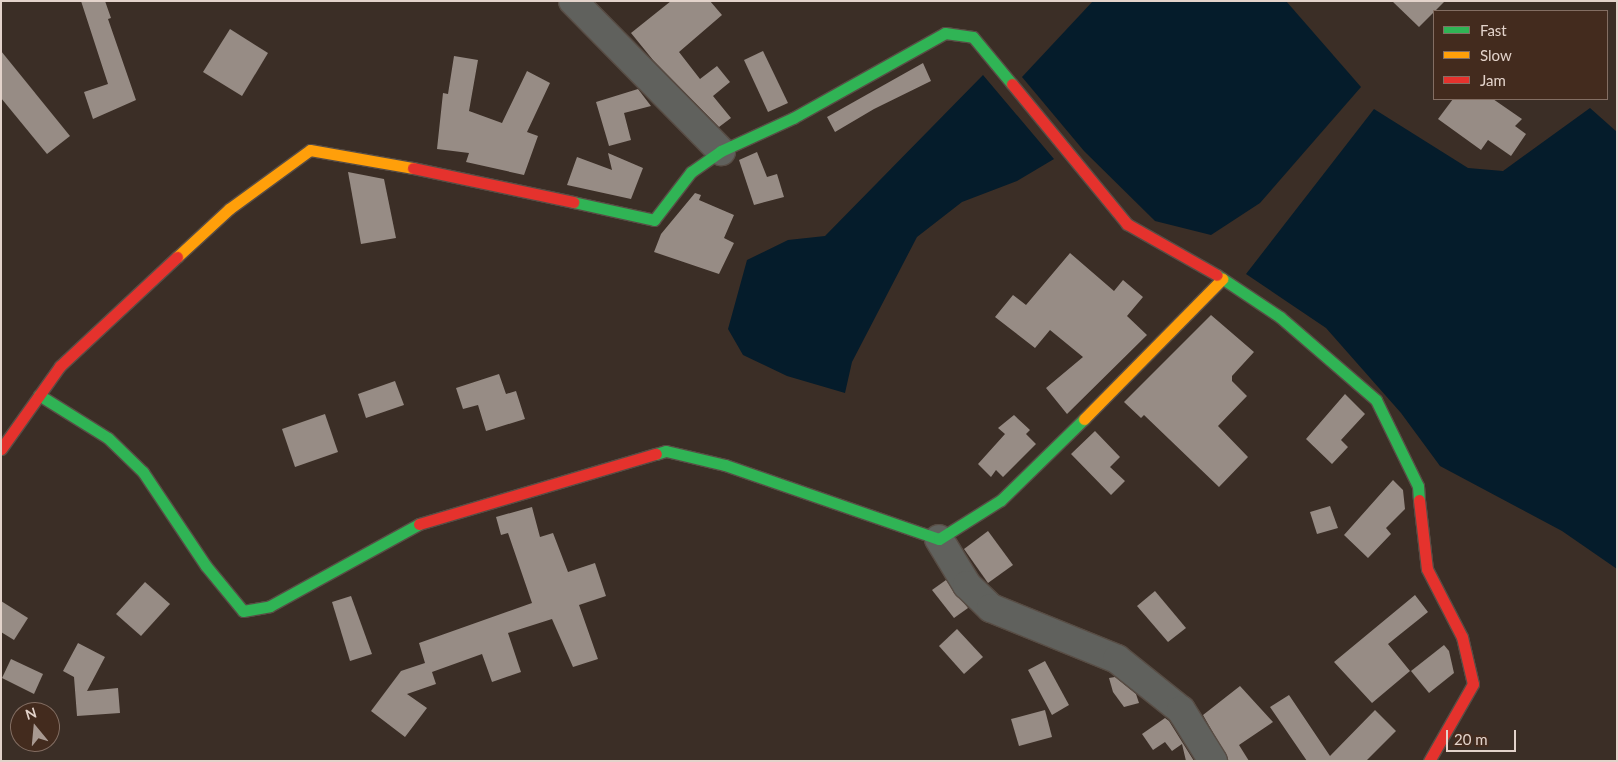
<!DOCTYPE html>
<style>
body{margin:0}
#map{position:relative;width:1618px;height:762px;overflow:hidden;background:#3b2e26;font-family:Lato,sans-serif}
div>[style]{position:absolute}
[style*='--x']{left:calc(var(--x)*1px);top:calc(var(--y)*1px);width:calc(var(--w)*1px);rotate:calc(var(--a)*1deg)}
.water>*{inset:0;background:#051c2b}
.building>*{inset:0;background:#978c85}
.roads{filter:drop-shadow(1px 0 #584d45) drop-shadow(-1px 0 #584d45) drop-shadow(0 1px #584d45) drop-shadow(0 -1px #584d45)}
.street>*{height:28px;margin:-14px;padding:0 14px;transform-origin:14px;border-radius:14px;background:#60615d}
.fast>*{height:11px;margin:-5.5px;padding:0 5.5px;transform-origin:5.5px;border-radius:5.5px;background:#30b455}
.slow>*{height:11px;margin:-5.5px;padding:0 5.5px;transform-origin:5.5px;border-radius:5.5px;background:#ff9f0a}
.jam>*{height:11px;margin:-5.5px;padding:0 5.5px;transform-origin:5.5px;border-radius:5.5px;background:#e5322d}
span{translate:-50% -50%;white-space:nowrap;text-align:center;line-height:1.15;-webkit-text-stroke:5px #432b1e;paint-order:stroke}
.frame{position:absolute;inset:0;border:2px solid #e3d3cb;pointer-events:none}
.legend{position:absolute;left:1433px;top:10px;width:175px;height:90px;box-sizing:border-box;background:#432b1e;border:1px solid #836e63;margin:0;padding:6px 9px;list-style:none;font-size:15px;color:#e3d3cb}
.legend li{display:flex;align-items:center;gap:10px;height:25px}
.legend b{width:25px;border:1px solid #836e63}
.north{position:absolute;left:10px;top:702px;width:50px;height:50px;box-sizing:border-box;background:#432b1e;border:1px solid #836e63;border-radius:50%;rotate:343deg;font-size:14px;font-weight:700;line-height:20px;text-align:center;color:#e3d3cb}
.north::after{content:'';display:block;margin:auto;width:18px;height:22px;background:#a89991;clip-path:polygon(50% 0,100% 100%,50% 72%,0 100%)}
.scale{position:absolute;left:1446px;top:730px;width:70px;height:22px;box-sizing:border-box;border:2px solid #e3d3cb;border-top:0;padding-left:6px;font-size:15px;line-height:18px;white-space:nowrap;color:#e3d3cb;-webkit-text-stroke:4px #432b1e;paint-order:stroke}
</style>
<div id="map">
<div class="water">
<i style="clip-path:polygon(1093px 1px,1286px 1px,1361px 87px,1260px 203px,1211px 235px,1155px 221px,1084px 151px,1022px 77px)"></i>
<i style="clip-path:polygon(983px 75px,1054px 159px,1017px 181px,962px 202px,917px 237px,852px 362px,845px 393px,787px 376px,743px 355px,728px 329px,747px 260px,788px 240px,825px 236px)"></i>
<i style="clip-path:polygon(1590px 108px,1617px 132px,1617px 569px,1562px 531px,1440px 466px,1401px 413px,1326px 328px,1246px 274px,1374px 109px,1468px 168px,1503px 171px)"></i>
</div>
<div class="building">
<i style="clip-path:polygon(81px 1px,105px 1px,111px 18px,108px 19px,136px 100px,93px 119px,84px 92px,108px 84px)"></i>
<i style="clip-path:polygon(671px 1px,710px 1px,722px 15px,679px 52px,700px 79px,717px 66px,730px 82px,713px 96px,731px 118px,719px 127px,653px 60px,631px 33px)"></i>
<i style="clip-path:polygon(1392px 1px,1445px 1px,1419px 27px)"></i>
<i style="clip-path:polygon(230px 29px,268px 53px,242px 96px,203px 72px)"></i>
<i style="clip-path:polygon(1px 51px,70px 136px,47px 154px,1px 98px)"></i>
<i style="clip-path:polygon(763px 51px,788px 103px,768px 112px,744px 60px)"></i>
<i style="clip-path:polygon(454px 56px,478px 60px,469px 111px,502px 123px,527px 71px,550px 83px,527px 132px,538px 136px,524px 175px,466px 162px,469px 153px,437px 149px,443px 93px,448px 94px)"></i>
<i style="clip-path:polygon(923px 63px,931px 81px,874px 109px,835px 132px,827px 117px)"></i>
<i style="clip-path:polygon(638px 89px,651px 106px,624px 113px,631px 140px,609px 146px,596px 102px)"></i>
<i style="clip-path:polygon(1453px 99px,1493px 99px,1522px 119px,1515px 126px,1526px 134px,1511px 156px,1488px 140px,1481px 150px,1438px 119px)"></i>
<i style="clip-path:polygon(757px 152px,767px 177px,777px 174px,784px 197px,754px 205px,739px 160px)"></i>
<i style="clip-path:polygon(608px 153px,643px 168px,631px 199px,567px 185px,577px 157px,612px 170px)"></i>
<i style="clip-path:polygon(348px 172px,384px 179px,396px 238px,361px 244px)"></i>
<i style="clip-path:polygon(695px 193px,701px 195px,699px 200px,734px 215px,724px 238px,734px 243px,719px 274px,654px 252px,661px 234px)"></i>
<i style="clip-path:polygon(1070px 253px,1114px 291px,1123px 280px,1143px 297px,1127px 316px,1147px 335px,1067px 414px,1046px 388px,1083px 357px,1050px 330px,1035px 348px,995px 317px,1013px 295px,1026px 305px)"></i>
<i style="clip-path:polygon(1211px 315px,1254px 352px,1232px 376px,1232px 381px,1247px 396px,1218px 426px,1248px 457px,1219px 487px,1144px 415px,1141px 418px,1124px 402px)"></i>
<i style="clip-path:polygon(499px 374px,506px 394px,516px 391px,525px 419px,486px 431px,478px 405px,463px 409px,456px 388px)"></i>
<i style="clip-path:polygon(395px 381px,404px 405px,366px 418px,358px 394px)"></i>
<i style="clip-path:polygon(1345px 394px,1365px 414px,1341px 440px,1348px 447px,1332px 464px,1306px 439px)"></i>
<i style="clip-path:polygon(325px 414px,338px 452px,295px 467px,282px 429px)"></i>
<i style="clip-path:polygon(1014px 415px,1030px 430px,1026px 434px,1036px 444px,1003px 477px,996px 470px,991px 477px,978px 464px,1005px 434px,998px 428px)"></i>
<i style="clip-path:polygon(1095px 431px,1120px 457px,1110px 467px,1125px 481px,1111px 495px,1071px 454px)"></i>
<i style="clip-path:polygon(1393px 480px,1403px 490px,1405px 509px,1386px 528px,1391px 534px,1368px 558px,1344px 535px)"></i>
<i style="clip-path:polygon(1330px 506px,1338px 528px,1317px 534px,1310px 512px)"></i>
<i style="clip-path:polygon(532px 507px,540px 537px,553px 533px,568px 572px,595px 563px,606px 596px,579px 605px,598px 659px,573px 667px,552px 619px,508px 633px,521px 672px,492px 682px,482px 654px,432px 672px,436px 684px,407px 694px,427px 708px,405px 737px,371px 711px,401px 671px,425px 663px,419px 643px,532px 603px,508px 533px,501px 535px,496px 517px)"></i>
<i style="clip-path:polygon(988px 531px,1013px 565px,988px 583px,964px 549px)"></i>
<i style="clip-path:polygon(946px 580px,968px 608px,954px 618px,932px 590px)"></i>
<i style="clip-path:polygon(145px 582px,170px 604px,141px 636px,116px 614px)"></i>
<i style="clip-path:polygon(1155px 591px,1186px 628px,1168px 642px,1137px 606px)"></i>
<i style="clip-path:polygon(1415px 595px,1428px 612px,1388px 644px,1410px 671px,1372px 703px,1334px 662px)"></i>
<i style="clip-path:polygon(351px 596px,372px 654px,350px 661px,332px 602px)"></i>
<i style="clip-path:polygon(1px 601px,28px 618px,14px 640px,1px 632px)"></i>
<i style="clip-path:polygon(957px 629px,983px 657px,964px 674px,939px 646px)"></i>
<i style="clip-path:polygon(78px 643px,105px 657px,87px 691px,118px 688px,120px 713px,77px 716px,74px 677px,63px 671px)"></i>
<i style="clip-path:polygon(1444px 645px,1449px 651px,1454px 673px,1429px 693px,1411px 671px)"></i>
<i style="clip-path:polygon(11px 659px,43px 674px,34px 694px,2px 678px)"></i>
<i style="clip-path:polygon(1045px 661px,1069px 705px,1052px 715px,1028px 670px)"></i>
<i style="clip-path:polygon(1115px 677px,1136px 694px,1139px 703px,1124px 707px,1113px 692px,1109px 678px)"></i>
<i style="clip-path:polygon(1240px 686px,1273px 722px,1239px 745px,1249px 761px,1229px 761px,1203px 715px)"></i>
<i style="clip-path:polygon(1289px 695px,1330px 756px,1375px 710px,1396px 731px,1366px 761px,1307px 761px,1270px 707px)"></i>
<i style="clip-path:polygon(1045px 710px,1052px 737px,1019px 746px,1011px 719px)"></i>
<i style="clip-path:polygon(1165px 718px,1169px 721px,1194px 761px,1186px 761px,1182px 744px,1172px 751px,1165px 742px,1153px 750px,1142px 734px)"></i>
</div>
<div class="roads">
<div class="street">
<i style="--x:573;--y:1;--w:211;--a:45.4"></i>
<i style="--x:939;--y:539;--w:54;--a:58.7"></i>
<i style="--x:967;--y:585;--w:33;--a:44"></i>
<i style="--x:991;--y:608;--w:136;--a:22"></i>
<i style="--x:1117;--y:659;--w:82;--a:38.6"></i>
<i style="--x:1181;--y:710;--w:60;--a:57.9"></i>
</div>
<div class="fast">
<i style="--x:573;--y:202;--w:83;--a:12.5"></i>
<i style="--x:654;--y:220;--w:61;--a:-52.4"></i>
<i style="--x:691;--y:172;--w:37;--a:-35"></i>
<i style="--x:721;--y:151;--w:79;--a:-24.6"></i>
<i style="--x:793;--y:118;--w:174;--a:-29.2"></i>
<i style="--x:945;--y:33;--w:28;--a:8"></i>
<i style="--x:973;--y:37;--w:61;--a:50.3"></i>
<i style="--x:1217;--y:275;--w:76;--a:33.7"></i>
<i style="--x:1280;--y:317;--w:127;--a:40.8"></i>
<i style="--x:1376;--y:400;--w:96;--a:64"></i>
<i style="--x:1418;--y:486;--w:14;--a:86"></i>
<i style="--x:39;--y:395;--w:81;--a:31.9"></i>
<i style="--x:108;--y:438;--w:49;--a:44.2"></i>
<i style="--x:143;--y:472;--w:113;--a:56.2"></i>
<i style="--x:206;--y:566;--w:58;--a:50.6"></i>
<i style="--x:243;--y:611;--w:27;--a:-10"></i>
<i style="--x:270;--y:606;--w:170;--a:-28.8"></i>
<i style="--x:656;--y:454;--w:10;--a:-17"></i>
<i style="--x:666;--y:451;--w:61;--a:13.3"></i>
<i style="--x:725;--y:465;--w:226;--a:19.1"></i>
<i style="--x:939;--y:539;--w:73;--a:-32.2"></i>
<i style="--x:1001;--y:500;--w:116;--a:-44.3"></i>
</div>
<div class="slow">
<i style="--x:177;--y:257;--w:71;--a:-42.7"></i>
<i style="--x:229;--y:209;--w:100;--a:-36.1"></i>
<i style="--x:310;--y:150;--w:105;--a:9.9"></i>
<i style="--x:1084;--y:419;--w:197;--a:-45.4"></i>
</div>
<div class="jam">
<i style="--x:1012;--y:84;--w:181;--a:50.6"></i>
<i style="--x:1127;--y:224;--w:103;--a:29.5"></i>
<i style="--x:413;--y:168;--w:164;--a:12"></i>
<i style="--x:1;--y:449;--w:102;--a:-54.6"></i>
<i style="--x:60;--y:366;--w:160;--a:-43"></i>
<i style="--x:1419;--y:500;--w:69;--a:83.4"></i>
<i style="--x:1427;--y:569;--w:76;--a:62.8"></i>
<i style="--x:1462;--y:637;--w:48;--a:76.8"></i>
<i style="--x:1473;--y:684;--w:89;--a:119.7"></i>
<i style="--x:419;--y:524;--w:247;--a:-16.5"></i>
</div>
</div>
<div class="frame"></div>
<ul class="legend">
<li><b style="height:6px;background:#30b455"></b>Fast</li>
<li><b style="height:6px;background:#ff9f0a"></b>Slow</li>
<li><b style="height:6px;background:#e5322d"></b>Jam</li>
</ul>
<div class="north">N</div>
<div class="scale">20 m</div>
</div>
